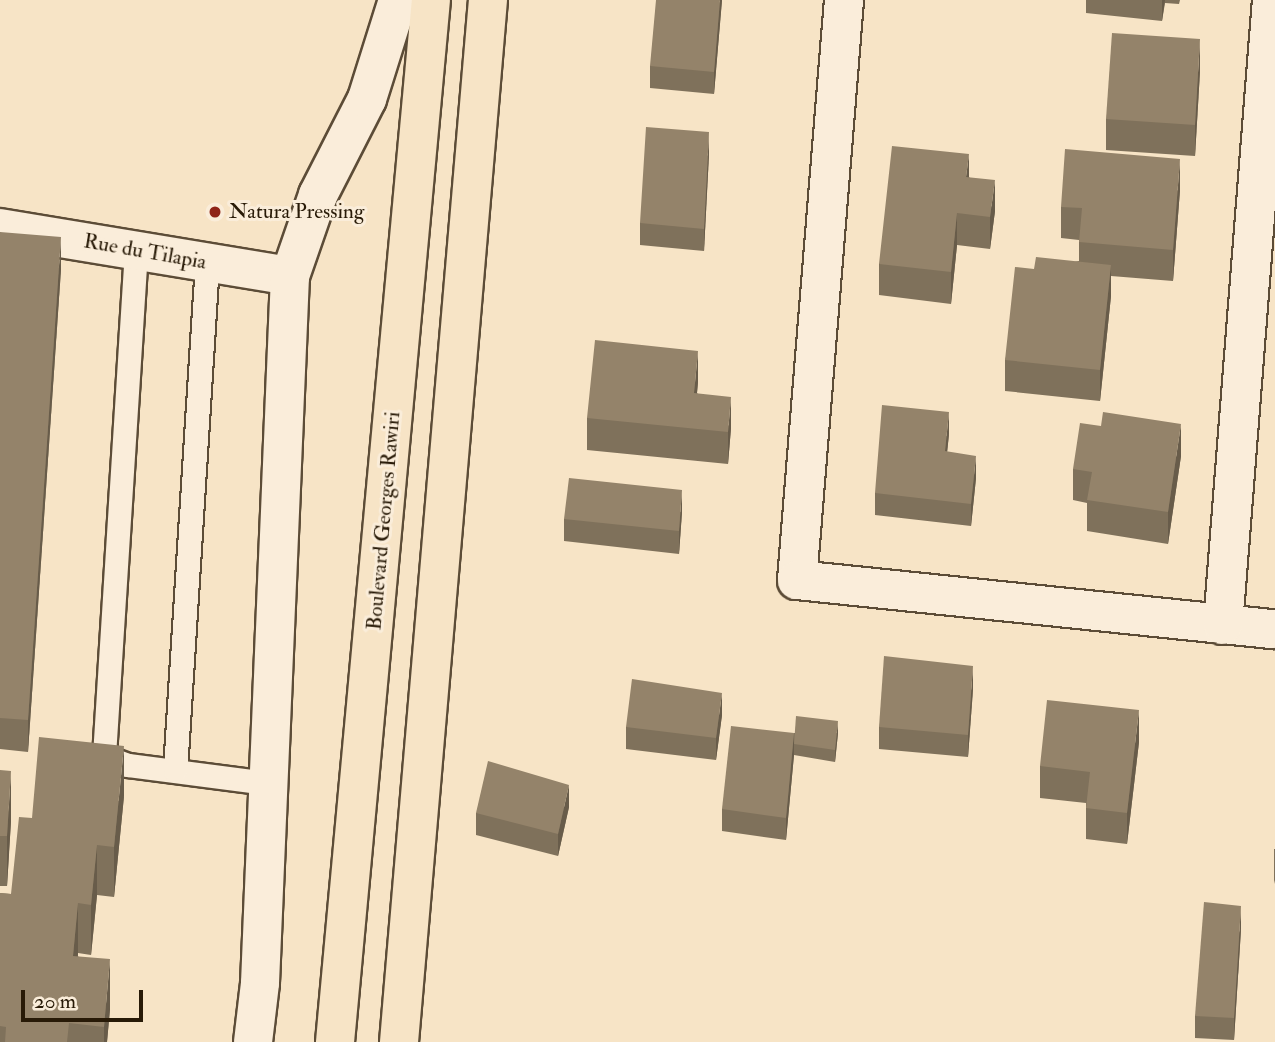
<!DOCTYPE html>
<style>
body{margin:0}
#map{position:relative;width:1275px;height:1042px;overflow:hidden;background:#f7e4c6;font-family:"IM FELL Double Pica",serif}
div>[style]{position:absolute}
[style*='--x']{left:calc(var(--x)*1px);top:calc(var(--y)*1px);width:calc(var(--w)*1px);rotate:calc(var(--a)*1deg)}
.roads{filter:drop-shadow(2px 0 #5c4c37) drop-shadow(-2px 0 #5c4c37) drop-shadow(0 2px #5c4c37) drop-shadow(0 -2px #5c4c37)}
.service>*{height:23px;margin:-11.5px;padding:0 11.5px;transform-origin:11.5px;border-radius:11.5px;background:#faedda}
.minor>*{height:38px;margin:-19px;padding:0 19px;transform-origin:19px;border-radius:19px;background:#faedda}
.primary>*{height:38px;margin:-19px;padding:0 19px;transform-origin:19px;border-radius:19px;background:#f7e4c6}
.wall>*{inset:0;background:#7f715b}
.shaded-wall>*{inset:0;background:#685c4a}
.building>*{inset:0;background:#94836a}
.dots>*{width:19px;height:19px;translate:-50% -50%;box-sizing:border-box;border:4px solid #faedda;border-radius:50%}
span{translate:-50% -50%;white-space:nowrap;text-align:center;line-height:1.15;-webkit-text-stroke:6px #faedda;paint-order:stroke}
.poi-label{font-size:21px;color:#281a07}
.left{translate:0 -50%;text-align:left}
.street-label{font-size:21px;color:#281a07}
.scale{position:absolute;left:21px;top:990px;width:122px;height:32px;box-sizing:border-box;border:4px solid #281a07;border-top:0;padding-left:9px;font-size:21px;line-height:24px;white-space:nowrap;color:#281a07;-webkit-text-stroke:5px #faedda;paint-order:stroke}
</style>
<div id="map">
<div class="roads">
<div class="service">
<i style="--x:136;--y:250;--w:507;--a:93.62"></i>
<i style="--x:104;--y:756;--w:26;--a:21"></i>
<i style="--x:128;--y:765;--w:140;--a:7.4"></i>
<i style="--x:175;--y:770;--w:508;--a:-86.39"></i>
</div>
<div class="minor">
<i style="--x:844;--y:0;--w:582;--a:94.63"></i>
<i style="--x:797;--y:580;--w:481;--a:5.9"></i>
<i style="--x:0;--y:228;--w:294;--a:9.4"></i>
<i style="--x:1223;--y:625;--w:627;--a:-85.52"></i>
<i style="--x:253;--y:1042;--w:59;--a:-83.2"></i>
<i style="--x:260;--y:983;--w:708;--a:-87.57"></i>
<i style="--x:290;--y:276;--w:86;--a:-70.9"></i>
<i style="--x:318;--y:195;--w:108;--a:-63"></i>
<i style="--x:367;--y:99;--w:104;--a:-72.6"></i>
</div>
<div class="primary">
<i style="--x:335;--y:1042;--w:1046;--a:-84.74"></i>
<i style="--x:399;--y:1042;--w:1046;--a:-85.12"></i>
</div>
</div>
<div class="wall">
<i style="clip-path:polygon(722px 0,714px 94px,650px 88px,650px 66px)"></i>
<i style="clip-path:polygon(1086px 0,1180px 0,1179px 4px,1165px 3px,1162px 21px,1086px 13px)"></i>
<i style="clip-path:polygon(1200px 71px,1195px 156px,1106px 150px,1106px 119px)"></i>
<i style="clip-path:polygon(709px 154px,704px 251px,640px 245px,640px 223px)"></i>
<i style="clip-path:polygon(969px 177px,995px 211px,990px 249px,957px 245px,951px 304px,879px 295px,879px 264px)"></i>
<i style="clip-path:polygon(1180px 190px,1173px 281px,1111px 276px,1111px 296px,1100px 401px,1005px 391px,1005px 360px,1034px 269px,1079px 261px,1079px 240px,1061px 238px,1061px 207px)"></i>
<i style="clip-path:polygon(0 232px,61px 269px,28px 752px,0 749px)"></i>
<i style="clip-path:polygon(698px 382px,697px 393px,731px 428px,728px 464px,587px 450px,587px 418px)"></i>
<i style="clip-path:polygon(949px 434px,947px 452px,976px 478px,971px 526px,875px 515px,875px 493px)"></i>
<i style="clip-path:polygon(1181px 456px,1168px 544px,1087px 531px,1087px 503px,1073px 500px,1073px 469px)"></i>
<i style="clip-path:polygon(682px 512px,679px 554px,564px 541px,564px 519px)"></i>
<i style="clip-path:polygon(973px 689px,968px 757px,879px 749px,879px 727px)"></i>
<i style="clip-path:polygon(722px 715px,716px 760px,626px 749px,626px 727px)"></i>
<i style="clip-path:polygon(794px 733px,838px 733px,835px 762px,794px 755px,786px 840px,722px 831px,722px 809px)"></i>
<i style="clip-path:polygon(1139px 742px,1127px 844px,1086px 839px,1086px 803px,1040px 798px,1040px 766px)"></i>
<i style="clip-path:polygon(0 770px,11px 821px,7px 886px,0 886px)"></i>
<i style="clip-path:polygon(124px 796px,114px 897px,97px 895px,91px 955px,78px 953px,78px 956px,110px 1009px,107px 1042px,0 1042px,0 893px,11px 894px)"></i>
<i style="clip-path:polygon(569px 807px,558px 856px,476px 835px,476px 813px)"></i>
<i style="clip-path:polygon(1274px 849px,1275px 849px,1275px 884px,1274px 880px)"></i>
<i style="clip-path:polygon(1241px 929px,1234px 1040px,1195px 1038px,1195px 1016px)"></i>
</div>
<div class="shaded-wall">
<i style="clip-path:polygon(720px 0,722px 0,714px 94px,714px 72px)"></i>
<i style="clip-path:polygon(1162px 0,1165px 0,1162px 21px)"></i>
<i style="clip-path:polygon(1200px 39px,1200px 71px,1195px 156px,1195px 125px)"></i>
<i style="clip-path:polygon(709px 132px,709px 154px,704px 251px,704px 229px)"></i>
<i style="clip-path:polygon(969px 154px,969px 186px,966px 177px)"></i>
<i style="clip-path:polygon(1180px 159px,1180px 190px,1173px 281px,1173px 250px)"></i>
<i style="clip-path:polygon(995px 180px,995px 211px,990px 249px,990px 217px)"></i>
<i style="clip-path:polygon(957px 213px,957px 245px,951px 304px,951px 272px)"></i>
<i style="clip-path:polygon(61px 237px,61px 269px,28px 752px,28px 720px)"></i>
<i style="clip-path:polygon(1111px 265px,1111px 296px,1100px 401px,1100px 370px)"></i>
<i style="clip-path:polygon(698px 351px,698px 382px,694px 424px,694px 393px)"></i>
<i style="clip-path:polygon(731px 397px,731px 428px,728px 464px,728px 432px)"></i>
<i style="clip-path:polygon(949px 412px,949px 434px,945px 473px,945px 451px)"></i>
<i style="clip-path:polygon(1181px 424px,1181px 456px,1168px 544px,1168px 512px)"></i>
<i style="clip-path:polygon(976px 456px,976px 478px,971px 526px,971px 504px)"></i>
<i style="clip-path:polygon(682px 490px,682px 512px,679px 554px,679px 531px)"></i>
<i style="clip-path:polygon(973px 666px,973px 689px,968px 757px,968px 735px)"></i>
<i style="clip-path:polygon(722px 693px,722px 715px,716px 760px,716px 738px)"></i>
<i style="clip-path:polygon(1139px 710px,1139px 742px,1127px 844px,1127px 813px)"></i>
<i style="clip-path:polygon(838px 721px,838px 733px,835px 762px,835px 750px)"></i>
<i style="clip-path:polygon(794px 733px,794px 755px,786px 840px,786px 818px)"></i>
<i style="clip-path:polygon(124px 746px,124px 796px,114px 897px,114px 847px)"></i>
<i style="clip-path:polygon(11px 771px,11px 821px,7px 886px,7px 836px)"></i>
<i style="clip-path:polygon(569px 785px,569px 807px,558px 856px,558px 834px)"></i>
<i style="clip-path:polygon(97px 845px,97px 895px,91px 955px,91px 905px)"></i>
<i style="clip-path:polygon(78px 903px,78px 953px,73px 1005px,73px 956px)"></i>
<i style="clip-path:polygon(1241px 906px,1241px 929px,1234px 1040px,1234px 1018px)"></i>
<i style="clip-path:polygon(110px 959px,110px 1009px,107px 1042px,104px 1042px,104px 1027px)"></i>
</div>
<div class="building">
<i style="clip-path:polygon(656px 0,720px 0,714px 72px,650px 66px)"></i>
<i style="clip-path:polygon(1112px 33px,1200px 39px,1195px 125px,1106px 119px)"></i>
<i style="clip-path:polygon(646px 127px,709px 132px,704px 229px,640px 223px)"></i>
<i style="clip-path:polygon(892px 146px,969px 154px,966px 177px,995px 180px,990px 217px,957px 213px,951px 272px,879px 264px)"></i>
<i style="clip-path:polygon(1065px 149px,1180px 159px,1173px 250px,1079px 242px,1082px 208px,1061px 207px)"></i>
<i style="clip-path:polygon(0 232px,61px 237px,28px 720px,0 718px)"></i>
<i style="clip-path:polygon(1036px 257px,1111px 265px,1100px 370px,1005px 360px,1015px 267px,1034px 269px)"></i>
<i style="clip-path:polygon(595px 340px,698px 351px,694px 393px,731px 397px,728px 432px,587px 418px)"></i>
<i style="clip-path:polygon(882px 405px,949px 412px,945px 451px,976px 456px,971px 504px,875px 493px)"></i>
<i style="clip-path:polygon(1103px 412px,1181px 424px,1168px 512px,1087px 500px,1092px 472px,1073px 469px,1080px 423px,1101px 426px)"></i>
<i style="clip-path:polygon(569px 478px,682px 490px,679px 531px,564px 519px)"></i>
<i style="clip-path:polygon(884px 656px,973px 666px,968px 735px,879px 727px)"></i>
<i style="clip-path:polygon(632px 679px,722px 693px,716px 738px,626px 727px)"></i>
<i style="clip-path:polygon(1047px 700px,1139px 710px,1127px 813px,1086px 808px,1090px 772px,1040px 766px)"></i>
<i style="clip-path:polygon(796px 716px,838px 721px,835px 750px,794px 744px)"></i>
<i style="clip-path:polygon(731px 726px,794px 733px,786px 818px,722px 809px)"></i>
<i style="clip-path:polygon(39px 737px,124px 746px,114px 847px,97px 845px,91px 905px,78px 903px,73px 956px,110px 959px,104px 1027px,69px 1023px,67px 1042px,5px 1042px,6px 1027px,0 1026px,0 893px,11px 894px,19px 817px,32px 818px)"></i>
<i style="clip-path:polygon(488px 761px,569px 785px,558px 834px,476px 813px)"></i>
<i style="clip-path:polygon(0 770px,11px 771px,7px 836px,0 836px)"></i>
<i style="clip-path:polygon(1204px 902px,1241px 906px,1234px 1018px,1195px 1016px)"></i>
</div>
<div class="dots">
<i style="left:215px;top:212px;background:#8f2418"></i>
</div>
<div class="poi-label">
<span class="left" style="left:229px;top:212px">Natura Pressing</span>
</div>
<div class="street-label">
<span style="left:145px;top:252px;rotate:10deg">Rue du Tilapia</span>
<span style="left:384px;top:521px;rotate:-85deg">Boulevard Georges Rawiri</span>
</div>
<div class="scale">20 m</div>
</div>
